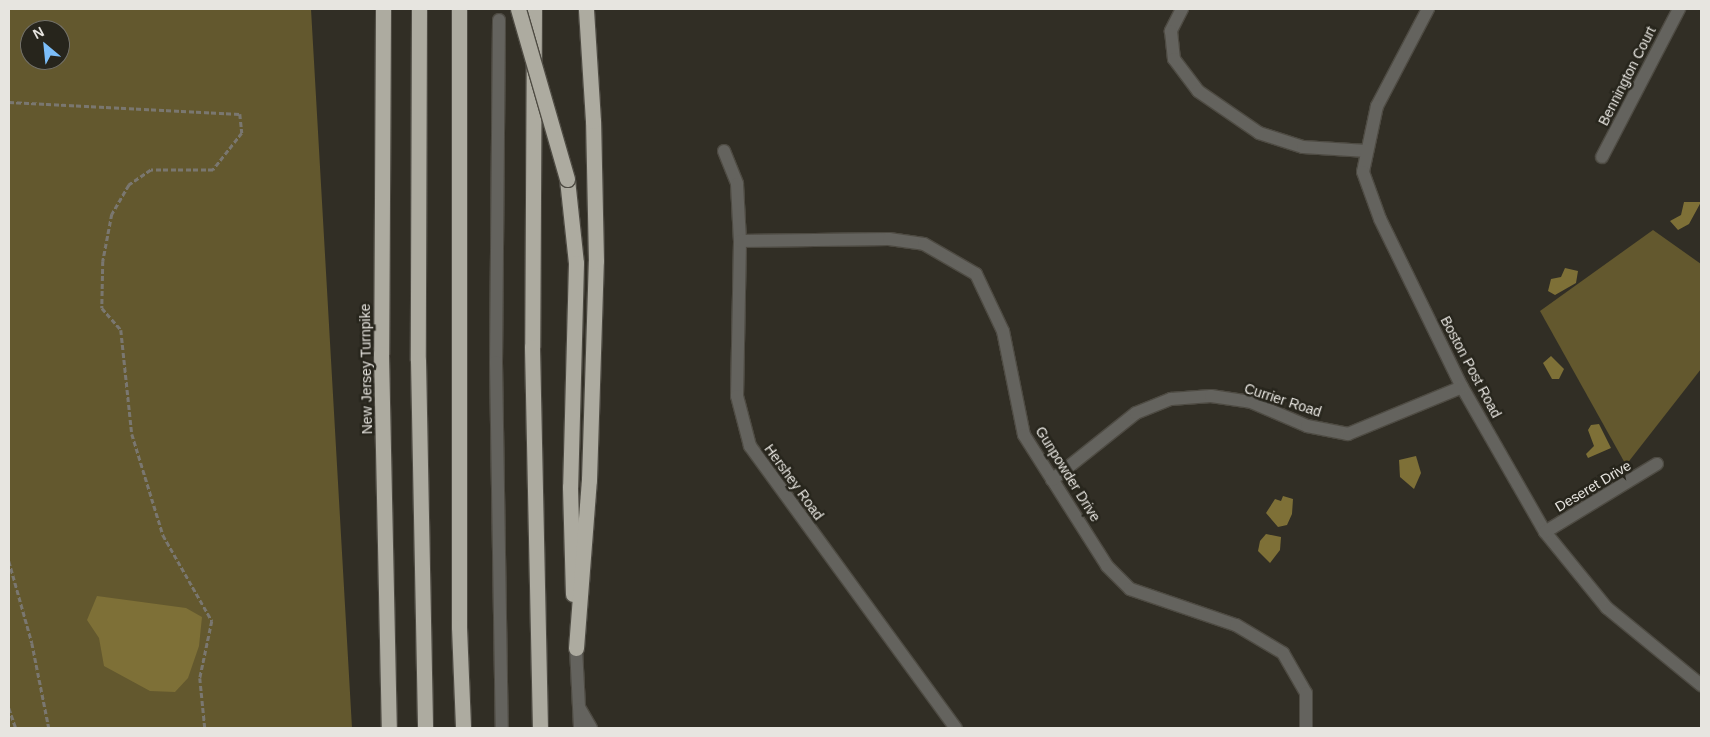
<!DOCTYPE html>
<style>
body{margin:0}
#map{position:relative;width:1710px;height:737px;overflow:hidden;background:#312e25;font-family:Arial,sans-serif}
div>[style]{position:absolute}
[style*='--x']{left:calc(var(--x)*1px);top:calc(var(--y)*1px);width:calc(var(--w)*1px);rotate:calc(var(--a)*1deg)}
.green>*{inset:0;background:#63582e}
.water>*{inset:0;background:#7e7037}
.path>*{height:2.5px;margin-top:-1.25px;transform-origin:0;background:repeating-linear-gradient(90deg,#7a7770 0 5px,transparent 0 7.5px)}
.roads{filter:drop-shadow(1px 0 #4e4b43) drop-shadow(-1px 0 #4e4b43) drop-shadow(0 1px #4e4b43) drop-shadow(0 -1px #4e4b43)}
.minor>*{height:12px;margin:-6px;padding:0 6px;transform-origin:6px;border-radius:6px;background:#64635e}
.highway>*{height:15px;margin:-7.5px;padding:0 7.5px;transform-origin:7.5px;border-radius:7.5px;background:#adaba0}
.bridges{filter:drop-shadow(1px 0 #4e4b43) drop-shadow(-1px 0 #4e4b43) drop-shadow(0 1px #4e4b43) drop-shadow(0 -1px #4e4b43)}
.highway-bridge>*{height:15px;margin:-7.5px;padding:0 7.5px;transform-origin:7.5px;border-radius:7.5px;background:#adaba0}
span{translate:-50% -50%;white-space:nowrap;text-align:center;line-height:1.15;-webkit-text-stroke:5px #27251c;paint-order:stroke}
.street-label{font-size:14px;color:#e7e5e0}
.frame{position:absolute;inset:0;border:10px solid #e7e5e0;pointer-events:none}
.north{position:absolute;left:20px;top:20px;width:50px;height:50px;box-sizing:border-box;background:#27251c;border:1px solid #74726a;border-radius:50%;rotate:332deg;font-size:14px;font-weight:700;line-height:20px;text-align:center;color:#e7e5e0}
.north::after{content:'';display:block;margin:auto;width:18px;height:22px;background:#7cbef9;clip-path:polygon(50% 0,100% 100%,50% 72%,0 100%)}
</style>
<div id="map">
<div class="green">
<i style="clip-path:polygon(evenodd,9px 9px,311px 9px,352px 728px,9px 728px,9px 9px,30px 30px,60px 30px,60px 60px,30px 60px,30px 30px)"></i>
<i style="clip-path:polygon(1653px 230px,1701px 264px,1701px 369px,1626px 465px,1540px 311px)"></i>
</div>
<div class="water">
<i style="clip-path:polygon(1684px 202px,1701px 202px,1689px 224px,1678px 230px,1670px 221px,1681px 215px)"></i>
<i style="clip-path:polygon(1565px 268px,1578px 271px,1576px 283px,1555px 295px,1548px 291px,1551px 279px,1561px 277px)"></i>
<i style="clip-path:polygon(1551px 356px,1564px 369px,1559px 379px,1552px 379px,1543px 363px)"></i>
<i style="clip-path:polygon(1599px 424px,1611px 448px,1588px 458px,1586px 454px,1594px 446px,1588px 430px,1591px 425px)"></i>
<i style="clip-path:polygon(1416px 456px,1421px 473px,1414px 489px,1400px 477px,1399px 460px)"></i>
<i style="clip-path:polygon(1283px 496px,1293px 499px,1292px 514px,1287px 525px,1278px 527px,1266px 513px,1275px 499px,1281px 501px)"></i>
<i style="clip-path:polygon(1266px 534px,1281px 537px,1280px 550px,1270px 563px,1258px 551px,1260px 541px)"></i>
<i style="clip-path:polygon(97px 596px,186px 608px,202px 617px,199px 646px,188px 678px,175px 692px,150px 691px,104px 666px,99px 638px,87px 620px)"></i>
</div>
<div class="path">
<i style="--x:9;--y:102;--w:231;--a:3"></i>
<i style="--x:240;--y:114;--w:19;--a:84"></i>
<i style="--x:242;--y:133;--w:47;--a:128.1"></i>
<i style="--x:213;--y:170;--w:62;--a:180"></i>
<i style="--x:151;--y:170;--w:27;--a:146"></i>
<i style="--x:129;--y:185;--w:34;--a:120"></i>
<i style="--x:112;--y:214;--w:48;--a:100.8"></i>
<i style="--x:103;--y:261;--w:47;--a:91.2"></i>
<i style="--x:102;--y:308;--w:29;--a:49"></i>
<i style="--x:121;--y:330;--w:105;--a:84"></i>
<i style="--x:132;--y:434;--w:106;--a:72.9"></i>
<i style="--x:163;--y:535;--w:99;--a:60.3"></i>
<i style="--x:212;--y:621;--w:58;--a:101.9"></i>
<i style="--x:200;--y:678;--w:50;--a:84.3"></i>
<i style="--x:9;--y:561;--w:85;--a:74.3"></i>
<i style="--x:32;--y:643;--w:87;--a:78.7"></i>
<i style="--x:9;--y:708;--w:21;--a:71"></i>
</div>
<div class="roads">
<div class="minor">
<i style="--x:1182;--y:9;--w:25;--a:117"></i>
<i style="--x:1171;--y:31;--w:28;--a:84"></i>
<i style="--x:1174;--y:59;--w:40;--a:53"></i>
<i style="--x:1198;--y:91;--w:74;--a:34.5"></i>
<i style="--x:1259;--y:133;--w:46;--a:17.7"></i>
<i style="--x:1303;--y:147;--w:64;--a:3.6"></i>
<i style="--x:1428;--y:9;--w:110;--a:117.7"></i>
<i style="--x:1377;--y:106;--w:67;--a:102"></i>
<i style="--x:1363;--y:172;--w:50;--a:70.1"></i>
<i style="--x:1380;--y:219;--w:187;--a:64"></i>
<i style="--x:1462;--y:387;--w:167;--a:60.2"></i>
<i style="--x:1545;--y:532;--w:98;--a:50.8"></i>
<i style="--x:1607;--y:608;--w:122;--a:39.3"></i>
<i style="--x:499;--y:20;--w:342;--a:90.5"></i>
<i style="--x:496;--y:362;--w:366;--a:89.1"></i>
<i style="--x:724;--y:151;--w:35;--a:68"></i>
<i style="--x:737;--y:184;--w:57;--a:87"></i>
<i style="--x:740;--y:241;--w:155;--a:91.1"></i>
<i style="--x:737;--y:396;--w:52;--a:75.4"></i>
<i style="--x:750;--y:446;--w:349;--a:53.9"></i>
<i style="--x:1602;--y:157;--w:167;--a:-62.5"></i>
<i style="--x:740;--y:241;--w:149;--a:-0.8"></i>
<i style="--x:889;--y:239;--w:35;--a:8"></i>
<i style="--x:924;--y:244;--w:60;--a:30"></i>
<i style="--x:976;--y:274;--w:63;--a:64.7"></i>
<i style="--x:1003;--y:331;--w:106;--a:78.6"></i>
<i style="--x:1024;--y:435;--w:155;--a:57.6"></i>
<i style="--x:1107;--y:566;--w:33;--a:45"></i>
<i style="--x:1130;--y:589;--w:112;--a:18.8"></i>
<i style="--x:1236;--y:625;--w:55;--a:30.8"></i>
<i style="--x:1283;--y:653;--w:46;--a:60.1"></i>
<i style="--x:1306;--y:693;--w:35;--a:90"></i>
<i style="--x:1052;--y:480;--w:107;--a:-38.6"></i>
<i style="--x:1136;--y:413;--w:38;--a:-22"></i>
<i style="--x:1171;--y:399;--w:40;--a:-4.3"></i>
<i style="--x:1211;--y:396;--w:40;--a:8.5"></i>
<i style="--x:1251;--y:402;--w:61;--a:23.2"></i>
<i style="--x:1307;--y:426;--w:42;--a:11"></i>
<i style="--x:1348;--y:434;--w:123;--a:-22.4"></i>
<i style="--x:1545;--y:532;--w:131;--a:-31.3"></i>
<i style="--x:576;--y:648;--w:80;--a:87.1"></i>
<i style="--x:580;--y:709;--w:22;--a:60"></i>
</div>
<div class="highway">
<i style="--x:383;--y:9;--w:345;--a:90.3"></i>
<i style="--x:381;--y:354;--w:374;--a:88.8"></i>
<i style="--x:419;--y:9;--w:351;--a:90.2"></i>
<i style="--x:418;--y:360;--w:368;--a:88.9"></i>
<i style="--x:459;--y:9;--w:618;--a:90"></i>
<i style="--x:459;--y:627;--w:101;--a:87.7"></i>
<i style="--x:534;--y:9;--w:338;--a:90.3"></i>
<i style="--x:532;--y:347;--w:381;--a:88.8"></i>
<i style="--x:567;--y:179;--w:84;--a:83.9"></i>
<i style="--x:576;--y:263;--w:224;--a:91.5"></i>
<i style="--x:570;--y:487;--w:107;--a:88.4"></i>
<i style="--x:576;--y:648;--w:169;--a:-85.6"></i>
<i style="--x:589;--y:480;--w:219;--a:-88.2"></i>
<i style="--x:596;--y:261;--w:140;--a:-91.2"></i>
<i style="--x:593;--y:121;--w:112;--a:-93.6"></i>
</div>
</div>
<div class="bridges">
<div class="highway-bridge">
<i style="--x:518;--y:9;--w:177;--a:73.9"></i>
</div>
</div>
<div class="street-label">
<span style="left:1627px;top:76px;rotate:-63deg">Bennington Court</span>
<span style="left:1471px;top:367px;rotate:62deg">Boston Post Road</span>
<span style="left:366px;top:369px;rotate:-91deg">New Jersey Turnpike</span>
<span style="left:1283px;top:400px;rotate:18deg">Currier Road</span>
<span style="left:1068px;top:474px;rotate:58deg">Gunpowder Drive</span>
<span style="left:794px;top:482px;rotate:54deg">Hershey Road</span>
<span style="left:1593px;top:486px;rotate:-31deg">Deseret Drive</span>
</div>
<div class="frame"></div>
<div class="north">N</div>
</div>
